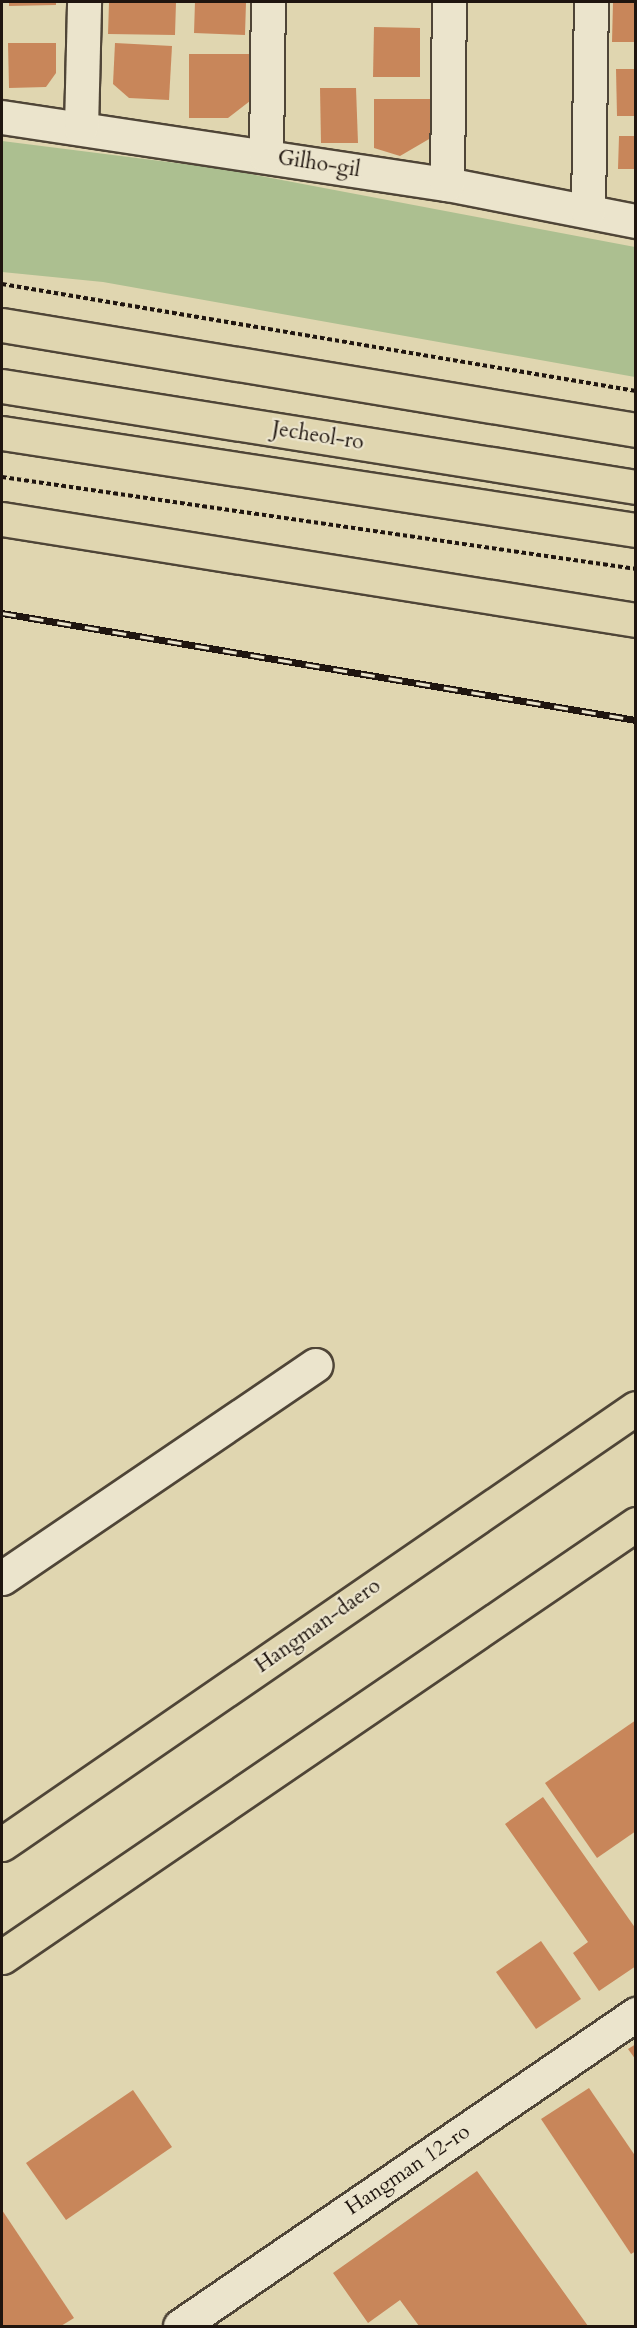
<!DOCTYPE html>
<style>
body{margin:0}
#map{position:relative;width:637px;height:2328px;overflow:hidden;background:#e0d6b0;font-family:Cardo,serif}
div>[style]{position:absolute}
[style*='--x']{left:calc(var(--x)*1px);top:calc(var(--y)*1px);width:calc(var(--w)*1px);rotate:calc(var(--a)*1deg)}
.green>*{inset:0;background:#acbf90}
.building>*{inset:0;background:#c8865a}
.path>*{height:4px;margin-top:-2px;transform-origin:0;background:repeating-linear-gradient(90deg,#1f150f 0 4.5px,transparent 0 7.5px)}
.roads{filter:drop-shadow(2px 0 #4f4537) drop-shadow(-2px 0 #4f4537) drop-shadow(0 2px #4f4537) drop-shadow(0 -2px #4f4537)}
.minor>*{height:33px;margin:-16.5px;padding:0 16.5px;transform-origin:16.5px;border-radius:16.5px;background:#ebe4cc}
.major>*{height:33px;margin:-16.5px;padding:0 16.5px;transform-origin:16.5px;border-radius:16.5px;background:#e0d6b0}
.rail>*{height:7px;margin-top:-3.5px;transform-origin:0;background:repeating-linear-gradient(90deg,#ebe4cc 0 14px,#1f150f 0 28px);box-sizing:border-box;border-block:2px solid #1f150f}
span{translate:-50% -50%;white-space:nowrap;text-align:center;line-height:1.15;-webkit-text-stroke:4.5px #ebe4cc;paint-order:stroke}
.street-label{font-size:21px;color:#1f150f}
.frame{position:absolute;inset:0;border:3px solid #1f150f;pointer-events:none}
</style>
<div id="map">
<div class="green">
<i style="clip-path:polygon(2px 141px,224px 169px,635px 247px,635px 377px,103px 282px,2px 272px)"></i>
</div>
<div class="building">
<i style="clip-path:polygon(9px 2px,56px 2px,56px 5px,9px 6px)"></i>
<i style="clip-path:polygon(109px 2px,176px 2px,175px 35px,108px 34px)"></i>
<i style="clip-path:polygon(195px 2px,246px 2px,245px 35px,194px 33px)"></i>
<i style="clip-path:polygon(613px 2px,636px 2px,636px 42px,612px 42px)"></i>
<i style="clip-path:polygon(374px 27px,420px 28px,420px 77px,373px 77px)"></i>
<i style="clip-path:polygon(8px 43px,56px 43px,56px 73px,46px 87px,9px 88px)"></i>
<i style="clip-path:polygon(115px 43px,172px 46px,169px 100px,129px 98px,113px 84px)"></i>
<i style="clip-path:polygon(189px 54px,250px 54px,250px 101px,228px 118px,189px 118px)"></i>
<i style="clip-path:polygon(616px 69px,636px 69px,636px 116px,617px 116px)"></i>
<i style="clip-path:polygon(320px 88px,356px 88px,358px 143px,321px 143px)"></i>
<i style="clip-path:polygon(374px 99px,436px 99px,436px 135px,400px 156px,374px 148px)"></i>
<i style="clip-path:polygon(619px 136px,636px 136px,636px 169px,618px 169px)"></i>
<i style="clip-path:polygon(636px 1720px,636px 1831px,597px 1858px,545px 1783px)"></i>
<i style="clip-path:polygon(543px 1797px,636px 1929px,636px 1966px,599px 1991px,573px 1953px,588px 1942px,505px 1824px)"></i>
<i style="clip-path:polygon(541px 1941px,581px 1999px,536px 2029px,496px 1972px)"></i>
<i style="clip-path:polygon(636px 2044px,636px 2060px,628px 2049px)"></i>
<i style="clip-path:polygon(589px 2088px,636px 2157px,636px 2251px,631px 2254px,541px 2119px)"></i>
<i style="clip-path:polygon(133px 2090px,172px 2147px,66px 2220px,26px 2163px)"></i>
<i style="clip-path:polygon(477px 2171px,588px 2326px,419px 2326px,400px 2300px,368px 2323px,333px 2273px)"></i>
<i style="clip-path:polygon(2px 2210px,74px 2318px,61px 2326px,2px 2326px)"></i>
</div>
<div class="path">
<i style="--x:2;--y:284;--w:643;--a:9.58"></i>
<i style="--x:2;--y:477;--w:641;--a:8.26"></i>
</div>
<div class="roads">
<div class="minor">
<i style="--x:2;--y:117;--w:450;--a:8.6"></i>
<i style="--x:447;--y:184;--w:193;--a:11.1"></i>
<i style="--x:81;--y:128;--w:126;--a:-88.6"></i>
<i style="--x:266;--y:156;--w:154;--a:-89.3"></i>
<i style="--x:447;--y:184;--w:182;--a:-89.4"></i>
<i style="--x:588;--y:211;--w:209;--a:-89.2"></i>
<i style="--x:2;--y:1578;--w:379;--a:-34.2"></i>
<i style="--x:180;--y:2326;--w:553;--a:-34.38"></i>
</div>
<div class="major">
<i style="--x:2;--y:325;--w:643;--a:9.4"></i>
<i style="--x:2;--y:386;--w:642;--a:9.05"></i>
<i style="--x:2;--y:433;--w:641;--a:8.7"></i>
<i style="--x:2;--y:519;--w:642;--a:9.05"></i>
<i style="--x:2;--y:1844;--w:769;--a:-34.52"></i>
<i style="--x:2;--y:1957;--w:768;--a:-34.33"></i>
</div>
</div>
<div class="rail">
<i style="--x:2;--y:613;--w:643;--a:9.58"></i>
</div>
<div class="street-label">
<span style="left:319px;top:164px;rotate:9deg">Gilho-gil</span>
<span style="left:318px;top:436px;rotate:9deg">Jecheol-ro</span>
<span style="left:318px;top:1626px;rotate:-35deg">Hangman-daero</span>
<span style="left:408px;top:2170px;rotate:-34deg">Hangman 12-ro</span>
</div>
<div class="frame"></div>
</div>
